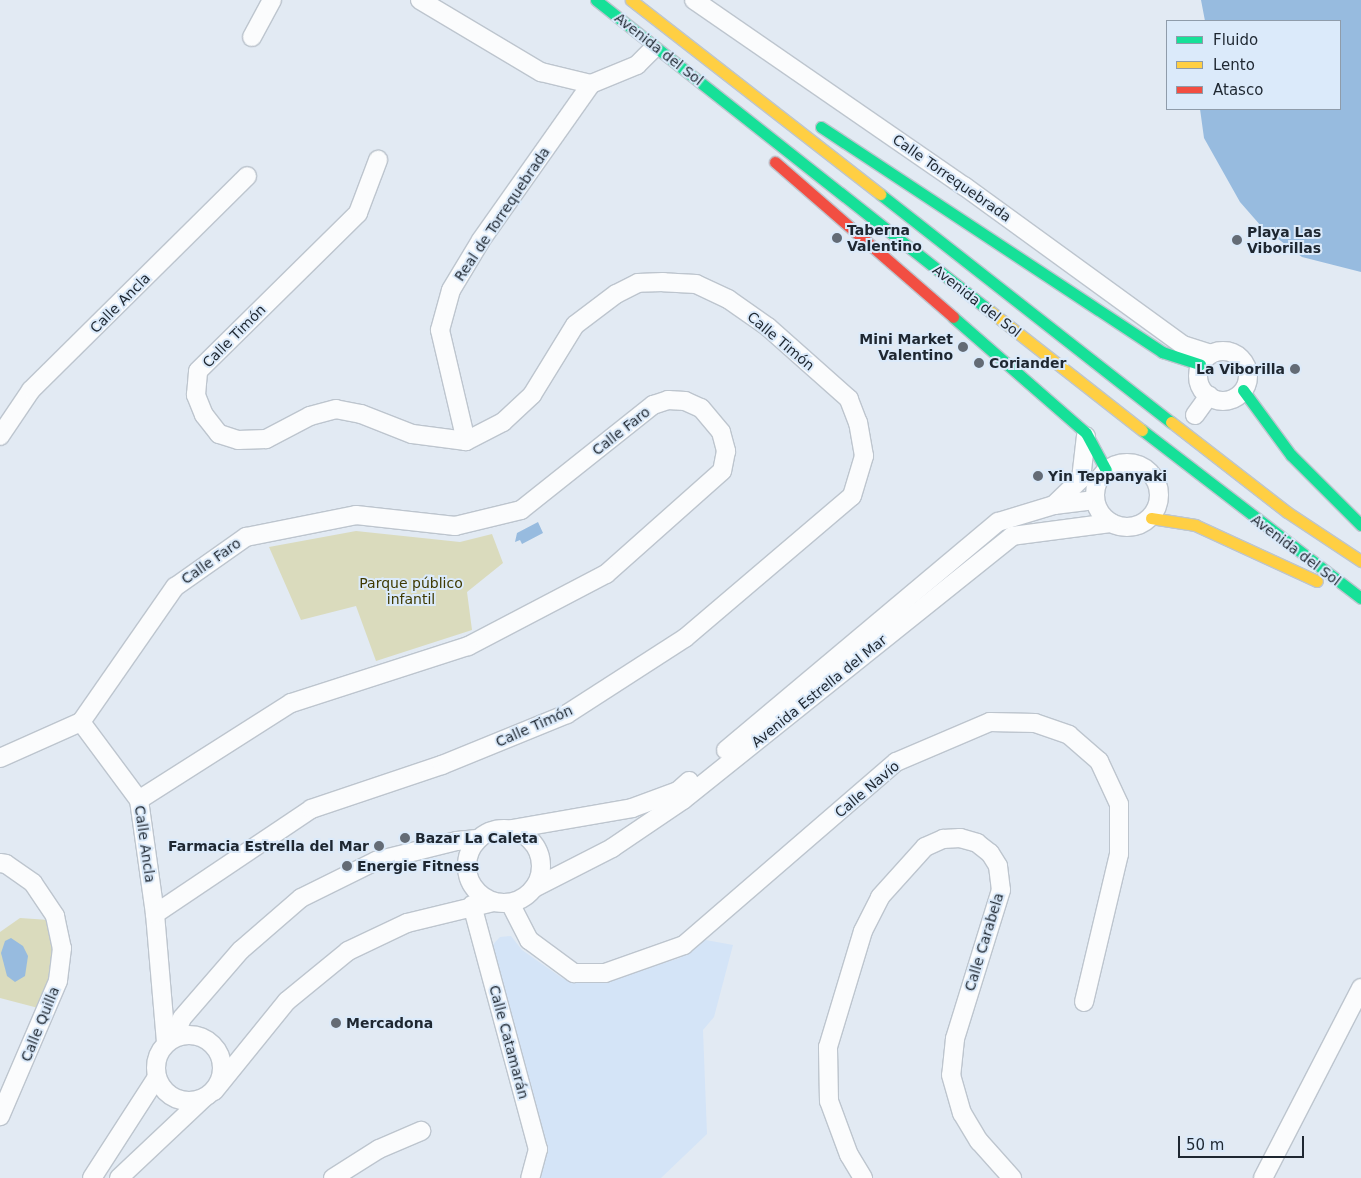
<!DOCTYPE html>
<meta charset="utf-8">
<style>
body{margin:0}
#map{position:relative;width:1361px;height:1178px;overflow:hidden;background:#e2eaf3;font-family:"DejaVu Sans",sans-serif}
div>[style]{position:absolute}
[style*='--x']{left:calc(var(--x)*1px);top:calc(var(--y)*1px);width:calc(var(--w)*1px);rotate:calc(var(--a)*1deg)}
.built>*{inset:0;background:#d4e4f7}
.green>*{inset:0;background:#dadbbd}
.water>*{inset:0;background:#97bbdf}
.roads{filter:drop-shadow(1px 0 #bdc5ce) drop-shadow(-1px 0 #bdc5ce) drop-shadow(0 1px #bdc5ce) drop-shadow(0 -1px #bdc5ce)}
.street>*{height:18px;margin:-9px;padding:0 9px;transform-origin:9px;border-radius:9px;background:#fbfcfd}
.street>.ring{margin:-9px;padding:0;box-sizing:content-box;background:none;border:18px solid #fbfcfd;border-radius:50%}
.fast>*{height:11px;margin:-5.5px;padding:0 5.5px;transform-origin:5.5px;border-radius:5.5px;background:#16e098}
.slow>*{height:11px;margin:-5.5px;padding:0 5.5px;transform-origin:5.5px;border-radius:5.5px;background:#ffcf43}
.jam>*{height:11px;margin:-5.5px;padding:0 5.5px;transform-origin:5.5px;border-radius:5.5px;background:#f24e42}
.dots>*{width:14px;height:14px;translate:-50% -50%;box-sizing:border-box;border:2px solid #dbeafa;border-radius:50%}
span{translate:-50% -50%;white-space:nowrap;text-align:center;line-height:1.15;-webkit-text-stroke:4px #dbeafa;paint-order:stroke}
.street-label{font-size:14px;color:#1e2731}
.poi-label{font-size:14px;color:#1e2731;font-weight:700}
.left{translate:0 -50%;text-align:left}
.right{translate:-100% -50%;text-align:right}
.park-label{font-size:14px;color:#3e3901}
.legend{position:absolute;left:1166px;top:20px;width:175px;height:90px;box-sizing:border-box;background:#dbeafa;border:1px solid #8f9caa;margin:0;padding:6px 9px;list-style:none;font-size:15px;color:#1e2731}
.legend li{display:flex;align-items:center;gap:10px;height:25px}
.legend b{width:25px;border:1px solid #8f9caa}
.scale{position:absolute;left:1178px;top:1136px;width:126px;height:22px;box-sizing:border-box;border:2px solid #1e2731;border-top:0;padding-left:6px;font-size:15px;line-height:18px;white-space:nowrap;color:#1e2731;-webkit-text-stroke:4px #dbeafa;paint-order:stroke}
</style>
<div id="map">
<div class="built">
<i style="clip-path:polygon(511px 936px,522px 950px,562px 978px,579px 983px,608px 980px,680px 958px,700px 939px,733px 945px,714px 1017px,703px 1030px,707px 1134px,661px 1178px,530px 1178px,538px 1149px,485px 953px,500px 937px)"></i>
</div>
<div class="green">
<i style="clip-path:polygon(356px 531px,460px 542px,492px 534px,503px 563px,467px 592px,472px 630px,376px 661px,356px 606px,301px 620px,269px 547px)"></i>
<i style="clip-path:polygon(20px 918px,49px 920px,59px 946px,42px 1009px,0 998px,0 932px)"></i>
</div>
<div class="water">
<i style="clip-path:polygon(1201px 0,1361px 0,1361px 272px,1302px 257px,1261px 226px,1240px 202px,1204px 138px,1200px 109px,1340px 109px,1340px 21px,1205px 21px)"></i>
<i style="clip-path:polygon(538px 522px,543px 533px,522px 544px,520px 540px,515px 542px,517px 533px)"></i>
<i style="clip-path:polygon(11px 938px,23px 946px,28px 956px,25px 976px,15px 982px,7px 976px,1px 953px,5px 941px)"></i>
</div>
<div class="roads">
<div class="street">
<i style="--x:420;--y:0;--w:141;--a:30.8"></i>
<i style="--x:541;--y:72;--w:51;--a:13.5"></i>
<i style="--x:591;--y:84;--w:50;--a:-22.4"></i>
<i style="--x:637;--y:65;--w:21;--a:-45"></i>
<i style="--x:694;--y:0;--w:328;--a:34.6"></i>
<i style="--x:964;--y:186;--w:271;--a:36"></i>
<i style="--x:1183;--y:345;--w:28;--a:18"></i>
<i style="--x:252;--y:37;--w:42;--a:-61.6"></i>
<i class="ring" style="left:1198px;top:351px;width:32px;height:32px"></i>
<i style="--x:1195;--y:415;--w:24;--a:-54"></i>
<i style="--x:0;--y:436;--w:55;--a:-56"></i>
<i style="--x:31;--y:390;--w:304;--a:-44.7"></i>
<i style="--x:466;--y:441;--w:114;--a:-103.2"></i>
<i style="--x:440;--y:330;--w:41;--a:-74.6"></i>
<i style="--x:451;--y:290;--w:58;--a:-59"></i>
<i style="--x:481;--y:240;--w:191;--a:-54.8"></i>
<i class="ring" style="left:1095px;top:463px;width:46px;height:46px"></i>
<i style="--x:1054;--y:505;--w:37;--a:-44"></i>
<i style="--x:1081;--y:479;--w:43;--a:-83.4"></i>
<i style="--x:81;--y:722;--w:165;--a:-55.2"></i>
<i style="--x:175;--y:587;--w:87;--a:-35.2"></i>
<i style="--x:246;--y:537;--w:112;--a:-11.3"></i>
<i style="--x:356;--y:515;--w:100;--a:6.3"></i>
<i style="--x:455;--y:526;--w:68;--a:-13.6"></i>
<i style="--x:521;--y:510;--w:169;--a:-38.5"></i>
<i style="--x:653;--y:405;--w:16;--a:-18"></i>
<i style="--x:668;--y:400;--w:17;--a:3"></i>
<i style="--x:685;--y:401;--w:17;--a:24"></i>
<i style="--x:701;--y:408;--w:31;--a:50"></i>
<i style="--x:721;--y:432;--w:20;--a:75"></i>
<i style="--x:726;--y:451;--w:20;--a:101"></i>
<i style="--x:722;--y:471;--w:155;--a:138.4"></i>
<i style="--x:606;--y:574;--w:156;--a:152.4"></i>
<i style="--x:468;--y:646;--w:186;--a:162.1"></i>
<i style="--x:291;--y:703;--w:180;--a:147.5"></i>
<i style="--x:81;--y:722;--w:97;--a:53.4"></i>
<i style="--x:139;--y:800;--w:115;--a:82"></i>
<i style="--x:155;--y:914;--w:129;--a:85.1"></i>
<i style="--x:726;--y:750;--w:355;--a:-40"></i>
<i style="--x:998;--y:522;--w:59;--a:-16.9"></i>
<i style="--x:1054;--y:505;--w:41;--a:-7"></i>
<i style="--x:0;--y:758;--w:89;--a:-24"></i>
<i class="ring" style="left:467px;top:829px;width:56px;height:56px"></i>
<i style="--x:512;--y:829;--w:122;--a:-9.9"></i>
<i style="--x:632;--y:808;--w:49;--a:-20.3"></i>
<i style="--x:678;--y:791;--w:15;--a:-42"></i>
<i style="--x:0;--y:863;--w:6;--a:9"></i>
<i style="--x:6;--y:864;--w:33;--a:35"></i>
<i style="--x:33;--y:883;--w:40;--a:56"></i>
<i style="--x:55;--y:916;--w:33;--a:78"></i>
<i style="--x:62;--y:948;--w:33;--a:97"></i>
<i style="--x:58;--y:981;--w:147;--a:113.2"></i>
<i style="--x:534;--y:888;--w:88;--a:-27.1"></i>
<i style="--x:612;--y:848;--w:86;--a:-34.1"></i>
<i style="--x:683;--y:800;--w:422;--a:-38.7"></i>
<i style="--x:1012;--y:536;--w:100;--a:-7.5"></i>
<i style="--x:510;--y:903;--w:42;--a:62.8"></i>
<i style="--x:529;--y:940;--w:56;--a:36.3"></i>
<i style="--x:574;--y:973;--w:31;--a:0"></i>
<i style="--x:605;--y:973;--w:84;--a:-19.5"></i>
<i style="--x:684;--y:945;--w:280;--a:-40.8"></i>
<i style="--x:896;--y:762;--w:102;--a:-23.1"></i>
<i style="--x:990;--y:722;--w:45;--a:1.3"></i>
<i style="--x:1035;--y:723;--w:36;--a:19"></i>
<i style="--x:1069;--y:735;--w:40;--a:41"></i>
<i style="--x:1099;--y:761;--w:47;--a:65.1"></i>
<i style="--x:1119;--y:804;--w:50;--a:90"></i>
<i style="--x:1119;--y:854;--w:152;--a:103.3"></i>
<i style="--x:472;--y:905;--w:253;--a:74.9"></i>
<i style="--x:538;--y:1149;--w:30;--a:105"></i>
<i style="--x:155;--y:914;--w:188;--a:-33.9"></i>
<i style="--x:311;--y:809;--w:138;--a:-18.6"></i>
<i style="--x:442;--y:765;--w:135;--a:-22.2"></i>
<i style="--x:567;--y:714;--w:140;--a:-32.8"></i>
<i style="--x:685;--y:638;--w:219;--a:-40.4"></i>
<i style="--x:852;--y:496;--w:42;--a:-73.3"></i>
<i style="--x:864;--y:456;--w:34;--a:-100"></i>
<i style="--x:858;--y:423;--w:26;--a:-111"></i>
<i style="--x:849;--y:399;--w:108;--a:-138.4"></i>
<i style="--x:768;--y:327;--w:49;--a:-145"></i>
<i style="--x:728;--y:299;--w:35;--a:-155"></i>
<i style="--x:696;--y:284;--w:33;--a:-177"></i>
<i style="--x:663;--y:282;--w:25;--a:178"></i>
<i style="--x:638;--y:283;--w:25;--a:153"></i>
<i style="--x:616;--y:294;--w:51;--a:142.9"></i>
<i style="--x:575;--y:325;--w:82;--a:121.6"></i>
<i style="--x:532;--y:395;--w:40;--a:137"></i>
<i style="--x:503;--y:422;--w:42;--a:152.8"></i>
<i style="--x:466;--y:441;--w:54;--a:-172.6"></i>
<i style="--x:412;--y:434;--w:55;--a:-158.6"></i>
<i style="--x:361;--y:414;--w:25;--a:-169"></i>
<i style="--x:336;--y:409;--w:27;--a:165"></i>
<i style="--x:310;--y:416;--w:50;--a:152.4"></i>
<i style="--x:266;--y:439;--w:28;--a:178"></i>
<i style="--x:238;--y:440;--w:20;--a:-162"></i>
<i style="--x:219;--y:434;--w:24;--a:-128"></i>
<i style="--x:204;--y:415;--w:22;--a:-112"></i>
<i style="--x:196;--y:395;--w:24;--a:-85"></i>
<i style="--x:198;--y:371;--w:225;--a:-44.6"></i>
<i style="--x:358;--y:213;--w:57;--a:-69.3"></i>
<i class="ring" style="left:156px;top:1035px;width:48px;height:48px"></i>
<i style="--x:175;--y:1037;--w:20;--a:-70"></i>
<i style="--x:182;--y:1018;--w:90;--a:-49.1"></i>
<i style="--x:241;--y:950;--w:79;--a:-40.9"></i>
<i style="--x:301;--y:898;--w:84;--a:-26.3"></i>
<i style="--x:376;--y:861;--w:83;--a:-13.9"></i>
<i style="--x:457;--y:841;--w:20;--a:-6"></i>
<i style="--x:214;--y:1091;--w:116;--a:-51"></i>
<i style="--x:287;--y:1001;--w:79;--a:-39.3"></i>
<i style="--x:348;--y:951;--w:65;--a:-25.4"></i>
<i style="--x:407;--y:923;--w:89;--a:-13.7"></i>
<i style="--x:92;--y:1178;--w:120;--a:-57.2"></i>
<i style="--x:119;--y:1178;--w:117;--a:-43.3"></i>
<i style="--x:333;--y:1178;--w:54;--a:-32.2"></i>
<i style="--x:379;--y:1149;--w:46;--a:-23.2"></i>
<i style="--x:863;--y:1178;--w:27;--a:-121"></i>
<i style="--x:849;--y:1155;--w:58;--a:-110.3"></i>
<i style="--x:829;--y:1101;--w:54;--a:-91.1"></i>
<i style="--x:828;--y:1047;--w:121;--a:-73.2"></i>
<i style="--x:863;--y:931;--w:38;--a:-63"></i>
<i style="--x:880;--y:897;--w:67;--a:-48"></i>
<i style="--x:925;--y:847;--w:20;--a:-24"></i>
<i style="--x:943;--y:839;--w:17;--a:-3"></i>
<i style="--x:960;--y:838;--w:18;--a:16"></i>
<i style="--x:977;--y:843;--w:16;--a:38"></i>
<i style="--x:990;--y:853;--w:15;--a:58"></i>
<i style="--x:998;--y:866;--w:24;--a:83"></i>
<i style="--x:1001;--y:890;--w:156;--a:107.2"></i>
<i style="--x:955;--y:1039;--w:36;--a:96"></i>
<i style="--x:951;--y:1075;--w:40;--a:74"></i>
<i style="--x:962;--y:1113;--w:33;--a:59"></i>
<i style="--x:979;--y:1141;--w:50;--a:48.3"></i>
<i style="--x:1263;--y:1178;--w:214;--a:-62.7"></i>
</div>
<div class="fast">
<i style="--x:596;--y:0;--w:502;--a:38.29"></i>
<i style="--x:821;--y:127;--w:409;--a:33.4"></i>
<i style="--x:1162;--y:352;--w:40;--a:18"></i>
<i style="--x:880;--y:194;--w:370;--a:38.1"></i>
<i style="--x:953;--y:317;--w:176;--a:41.1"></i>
<i style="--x:1086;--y:433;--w:42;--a:61.6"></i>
<i style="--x:1243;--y:390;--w:81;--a:53.6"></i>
<i style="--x:1291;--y:455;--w:99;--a:45"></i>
<i style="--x:1142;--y:430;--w:276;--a:37.5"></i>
</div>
<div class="slow">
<i style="--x:631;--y:0;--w:316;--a:37.9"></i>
<i style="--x:990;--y:311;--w:193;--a:38.1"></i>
<i style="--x:1171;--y:422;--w:147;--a:37.8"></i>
<i style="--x:1287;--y:512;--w:89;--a:33.5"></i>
<i style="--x:1151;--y:518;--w:45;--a:9"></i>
<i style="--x:1195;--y:525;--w:134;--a:24.7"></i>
</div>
<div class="jam">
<i style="--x:775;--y:162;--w:236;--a:41"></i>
</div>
</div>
<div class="dots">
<i style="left:837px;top:238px;background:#636b75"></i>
<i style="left:1237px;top:240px;background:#636b75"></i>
<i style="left:963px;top:347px;background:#636b75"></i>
<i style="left:979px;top:363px;background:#636b75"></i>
<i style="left:1295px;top:369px;background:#636b75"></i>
<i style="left:1038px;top:476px;background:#636b75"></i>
<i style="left:405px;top:838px;background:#636b75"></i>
<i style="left:379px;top:846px;background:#636b75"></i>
<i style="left:347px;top:866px;background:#636b75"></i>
<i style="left:336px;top:1023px;background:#636b75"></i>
</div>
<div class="street-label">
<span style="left:659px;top:49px;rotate:38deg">Avenida del Sol</span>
<span style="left:952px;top:178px;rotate:35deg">Calle Torrequebrada</span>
<span style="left:502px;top:214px;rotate:-56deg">Real de Torrequebrada</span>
<span style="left:977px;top:301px;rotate:38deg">Avenida del Sol</span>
<span style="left:120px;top:303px;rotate:-45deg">Calle Ancla</span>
<span style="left:234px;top:336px;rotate:-45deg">Calle Timón</span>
<span style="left:781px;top:341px;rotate:40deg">Calle Timón</span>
<span style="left:621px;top:431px;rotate:-38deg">Calle Faro</span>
<span style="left:1296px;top:550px;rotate:37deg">Avenida del Sol</span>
<span style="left:211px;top:561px;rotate:-35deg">Calle Faro</span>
<span style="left:819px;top:691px;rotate:-39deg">Avenida Estrella del Mar</span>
<span style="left:534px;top:726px;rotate:-24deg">Calle Timón</span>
<span style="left:867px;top:789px;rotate:-40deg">Calle Navío</span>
<span style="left:145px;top:844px;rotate:82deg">Calle Ancla</span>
<span style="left:984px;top:942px;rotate:-73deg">Calle Carabela</span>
<span style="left:40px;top:1024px;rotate:-68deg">Calle Quilla</span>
<span style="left:509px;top:1042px;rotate:75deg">Calle Catamarán</span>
</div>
<div class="poi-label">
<span class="left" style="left:847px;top:238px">Taberna<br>Valentino</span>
<span class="left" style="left:1247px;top:240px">Playa Las<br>Viborillas</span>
<span class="right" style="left:953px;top:347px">Mini Market<br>Valentino</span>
<span class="left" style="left:989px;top:363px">Coriander</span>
<span class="right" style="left:1285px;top:369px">La Viborilla</span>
<span class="left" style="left:1048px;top:476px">Yin Teppanyaki</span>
<span class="left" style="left:415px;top:838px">Bazar La Caleta</span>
<span class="right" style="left:369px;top:846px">Farmacia Estrella del Mar</span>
<span class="left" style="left:357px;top:866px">Energie Fitness</span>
<span class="left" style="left:346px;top:1023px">Mercadona</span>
</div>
<div class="park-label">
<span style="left:411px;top:591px">Parque público<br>infantil</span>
</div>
<ul class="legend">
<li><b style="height:6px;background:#16e098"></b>Fluido</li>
<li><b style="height:6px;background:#ffcf43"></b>Lento</li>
<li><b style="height:6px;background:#f24e42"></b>Atasco</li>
</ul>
<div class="scale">50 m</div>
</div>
